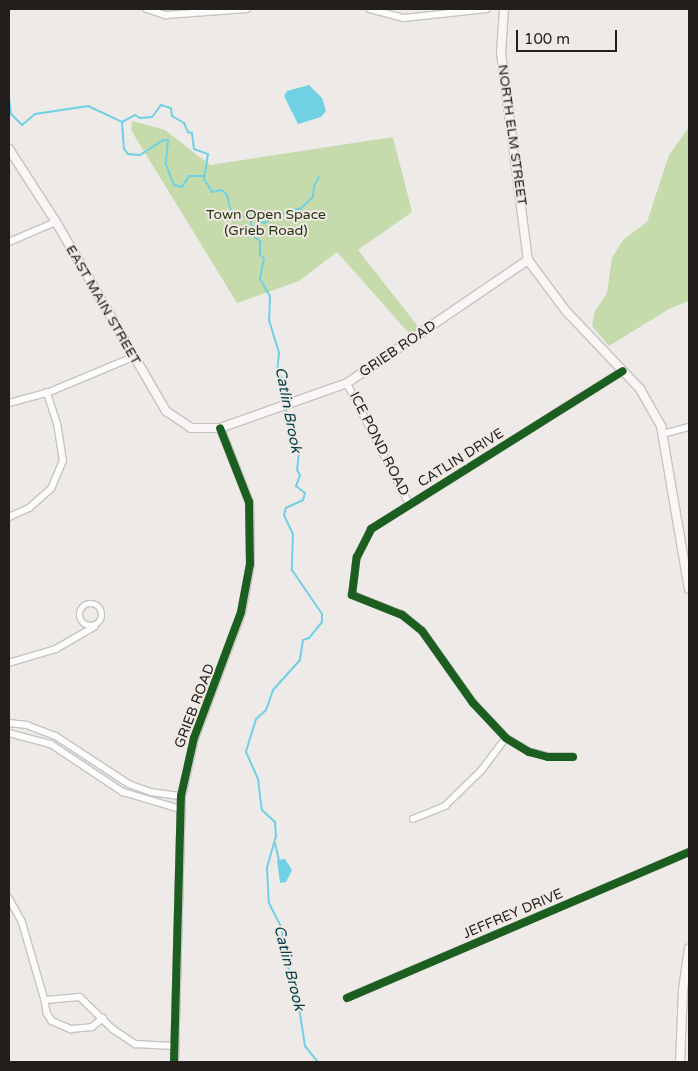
<!DOCTYPE html>
<style>
body{margin:0}
#map{position:relative;width:698px;height:1071px;overflow:hidden;background:#edeae7;font-family:"Varela Round",sans-serif}
div>[style]{position:absolute}
[style*='--x']{left:calc(var(--x)*1px);top:calc(var(--y)*1px);width:calc(var(--w)*1px);rotate:calc(var(--a)*1deg)}
.green>*{inset:0;background:#c6dbac}
.water>*{inset:0;background:#70d1e4}
.stream>*{height:2px;margin:-1px;padding:0 1px;transform-origin:1px;border-radius:1px;background:#70d1e4}
.roads{filter:drop-shadow(1px 0 #c6c4c2) drop-shadow(-1px 0 #c6c4c2) drop-shadow(0 1px #c6c4c2) drop-shadow(0 -1px #c6c4c2)}
.minor>*{height:5.5px;margin:-2.75px;padding:0 2.75px;transform-origin:2.75px;border-radius:2.75px;background:#fcfcfb}
.minor>.ring{margin:-2.75px;padding:0;box-sizing:content-box;background:none;border:5.5px solid #fcfcfb;border-radius:50%}
.tertiary>*{height:7px;margin:-3.5px;padding:0 3.5px;transform-origin:3.5px;border-radius:3.5px;background:#fcfcfb}
.secondary>*{height:8px;margin:-4px;padding:0 4px;transform-origin:4px;border-radius:4px;background:#faf6f6}
.cycleway>*{height:8px;margin:-4px;padding:0 4px;transform-origin:4px;border-radius:4px;background:#1b5e20}
span{translate:-50% -50%;white-space:nowrap;text-align:center;line-height:1.15;-webkit-text-stroke:4px #f0e9e4;paint-order:stroke}
.street-label{font-size:14px;color:#211e1c}
.park-label{font-size:14px;color:#273713}
.water-label{font-size:15px;color:#003f4b;font-style:italic}
.frame{position:absolute;inset:0;border:10px solid #211e1c;pointer-events:none}
.scale{position:absolute;left:516px;top:30px;width:101px;height:22px;box-sizing:border-box;border:2px solid #211e1c;border-top:0;padding-left:6px;font-size:15px;line-height:18px;white-space:nowrap;color:#211e1c;-webkit-text-stroke:4px #f0e9e4;paint-order:stroke}
</style>
<div id="map">
<div class="green">
<i style="clip-path:polygon(132px 121px,165px 130px,210px 165px,393px 137px,412px 212px,358px 250px,424px 334px,415px 340px,337px 252px,299px 281px,237px 303px,131px 130px)"></i>
<i style="clip-path:polygon(689px 127px,689px 301px,669px 309px,609px 346px,592px 326px,595px 311px,607px 293px,612px 258px,623px 240px,647px 222px,669px 155px)"></i>
</div>
<div class="water">
<i style="clip-path:polygon(309px 85px,322px 98px,326px 111px,321px 117px,298px 124px,284px 96px,287px 91px)"></i>
<i style="clip-path:polygon(285px 859px,292px 870px,286px 882px,280px 883px,277px 860px)"></i>
</div>
<div class="stream">
<i style="--x:9;--y:98;--w:16;--a:83"></i>
<i style="--x:11;--y:114;--w:16;--a:45"></i>
<i style="--x:22;--y:125;--w:17;--a:-40"></i>
<i style="--x:35;--y:114;--w:54;--a:-8.6"></i>
<i style="--x:88;--y:106;--w:38;--a:25"></i>
<i style="--x:122;--y:122;--w:15;--a:-28"></i>
<i style="--x:135;--y:115;--w:6;--a:31"></i>
<i style="--x:140;--y:118;--w:12;--a:-5"></i>
<i style="--x:152;--y:117;--w:15;--a:-53"></i>
<i style="--x:161;--y:105;--w:10;--a:17"></i>
<i style="--x:171;--y:108;--w:8;--a:83"></i>
<i style="--x:172;--y:116;--w:14;--a:30"></i>
<i style="--x:184;--y:123;--w:10;--a:66"></i>
<i style="--x:188;--y:132;--w:4;--a:14"></i>
<i style="--x:192;--y:133;--w:16;--a:83"></i>
<i style="--x:194;--y:149;--w:15;--a:20"></i>
<i style="--x:208;--y:154;--w:25;--a:99"></i>
<i style="--x:204;--y:179;--w:15;--a:58"></i>
<i style="--x:212;--y:192;--w:10;--a:-11"></i>
<i style="--x:222;--y:190;--w:7;--a:45"></i>
<i style="--x:227;--y:195;--w:18;--a:77"></i>
<i style="--x:231;--y:213;--w:6;--a:39"></i>
<i style="--x:236;--y:217;--w:14;--a:-4"></i>
<i style="--x:250;--y:216;--w:20;--a:81"></i>
<i style="--x:253;--y:236;--w:9;--a:36"></i>
<i style="--x:260;--y:241;--w:14;--a:90"></i>
<i style="--x:260;--y:255;--w:5;--a:37"></i>
<i style="--x:264;--y:258;--w:21;--a:101"></i>
<i style="--x:260;--y:279;--w:20;--a:60"></i>
<i style="--x:270;--y:296;--w:24;--a:92"></i>
<i style="--x:269;--y:320;--w:34;--a:73"></i>
<i style="--x:279;--y:353;--w:20;--a:96"></i>
<i style="--x:277;--y:373;--w:8;--a:45"></i>
<i style="--x:283;--y:379;--w:23;--a:83"></i>
<i style="--x:122;--y:122;--w:27;--a:86"></i>
<i style="--x:124;--y:149;--w:6;--a:51"></i>
<i style="--x:128;--y:154;--w:12;--a:5"></i>
<i style="--x:140;--y:155;--w:27;--a:-33"></i>
<i style="--x:163;--y:140;--w:5;--a:0"></i>
<i style="--x:168;--y:140;--w:25;--a:95"></i>
<i style="--x:166;--y:165;--w:22;--a:68"></i>
<i style="--x:174;--y:185;--w:8;--a:14"></i>
<i style="--x:182;--y:187;--w:13;--a:-58"></i>
<i style="--x:189;--y:176;--w:15;--a:0"></i>
<i style="--x:250;--y:216;--w:16;--a:27"></i>
<i style="--x:264;--y:223;--w:30;--a:-26"></i>
<i style="--x:291;--y:210;--w:9;--a:-6"></i>
<i style="--x:300;--y:209;--w:18;--a:-43"></i>
<i style="--x:313;--y:197;--w:11;--a:-85"></i>
<i style="--x:314;--y:186;--w:10;--a:-61"></i>
<i style="--x:286;--y:407;--w:16;--a:86"></i>
<i style="--x:287;--y:423;--w:31;--a:68"></i>
<i style="--x:299;--y:452;--w:18;--a:96"></i>
<i style="--x:297;--y:470;--w:6;--a:59"></i>
<i style="--x:300;--y:475;--w:12;--a:110"></i>
<i style="--x:296;--y:486;--w:11;--a:38"></i>
<i style="--x:305;--y:493;--w:7;--a:106"></i>
<i style="--x:303;--y:500;--w:19;--a:155"></i>
<i style="--x:286;--y:508;--w:7;--a:106"></i>
<i style="--x:284;--y:515;--w:21;--a:65"></i>
<i style="--x:293;--y:534;--w:36;--a:92"></i>
<i style="--x:292;--y:570;--w:53;--a:55.7"></i>
<i style="--x:322;--y:614;--w:8;--a:90"></i>
<i style="--x:322;--y:622;--w:21;--a:129"></i>
<i style="--x:309;--y:638;--w:6;--a:162"></i>
<i style="--x:303;--y:640;--w:20;--a:99"></i>
<i style="--x:300;--y:660;--w:40;--a:132"></i>
<i style="--x:273;--y:690;--w:21;--a:109"></i>
<i style="--x:266;--y:710;--w:13;--a:138"></i>
<i style="--x:256;--y:719;--w:34;--a:107"></i>
<i style="--x:246;--y:752;--w:30;--a:66"></i>
<i style="--x:258;--y:779;--w:31;--a:83"></i>
<i style="--x:262;--y:810;--w:18;--a:43"></i>
<i style="--x:275;--y:822;--w:14;--a:86"></i>
<i style="--x:276;--y:836;--w:33;--a:106"></i>
<i style="--x:267;--y:868;--w:35;--a:87"></i>
<i style="--x:269;--y:903;--w:29;--a:63"></i>
<i style="--x:282;--y:929;--w:20;--a:87"></i>
<i style="--x:283;--y:949;--w:54;--a:73.9"></i>
<i style="--x:298;--y:1001;--w:46;--a:81.2"></i>
<i style="--x:305;--y:1046;--w:21;--a:51"></i>
<i style="--x:275;--y:843;--w:17;--a:77"></i>
</div>
<div class="roads">
<div class="minor">
<i style="--x:147;--y:9;--w:20;--a:18"></i>
<i style="--x:166;--y:15;--w:81;--a:-4.2"></i>
<i style="--x:370;--y:9;--w:35;--a:15"></i>
<i style="--x:404;--y:18;--w:83;--a:-6.2"></i>
<i style="--x:9;--y:242;--w:51;--a:-23.1"></i>
<i style="--x:347;--y:383;--w:137;--a:62.7"></i>
<i style="--x:9;--y:403;--w:39;--a:-15"></i>
<i style="--x:47;--y:393;--w:93;--a:-22.7"></i>
<i style="--x:663;--y:434;--w:27;--a:-15"></i>
<i style="--x:9;--y:517;--w:22;--a:-24"></i>
<i style="--x:29;--y:508;--w:29;--a:-41"></i>
<i style="--x:51;--y:489;--w:30;--a:-67"></i>
<i style="--x:63;--y:461;--w:37;--a:-99"></i>
<i style="--x:57;--y:424;--w:33;--a:-108"></i>
<i class="ring" style="left:80px;top:604px;width:16.5px;height:16.5px"></i>
<i style="--x:9;--y:663;--w:49;--a:-16.6"></i>
<i style="--x:56;--y:649;--w:44;--a:-30.1"></i>
<i style="--x:9;--y:723;--w:18;--a:6"></i>
<i style="--x:27;--y:725;--w:31;--a:21"></i>
<i style="--x:56;--y:736;--w:87;--a:33.3"></i>
<i style="--x:129;--y:784;--w:23;--a:20"></i>
<i style="--x:151;--y:792;--w:30;--a:8"></i>
<i style="--x:9;--y:733;--w:43;--a:14.7"></i>
<i style="--x:51;--y:744;--w:87;--a:33.7"></i>
<i style="--x:123;--y:792;--w:59;--a:16.6"></i>
<i style="--x:573;--y:757;--w:25;--a:180"></i>
<i style="--x:548;--y:757;--w:20;--a:-165"></i>
<i style="--x:529;--y:752;--w:27;--a:-149"></i>
<i style="--x:506;--y:738;--w:48;--a:-133.3"></i>
<i style="--x:473;--y:703;--w:88;--a:-125.3"></i>
<i style="--x:422;--y:631;--w:26;--a:-141"></i>
<i style="--x:402;--y:615;--w:54;--a:-158.2"></i>
<i style="--x:352;--y:595;--w:38;--a:-83"></i>
<i style="--x:357;--y:557;--w:31;--a:-63"></i>
<i style="--x:371;--y:529;--w:297;--a:-32.1"></i>
<i style="--x:413;--y:819;--w:35;--a:-22"></i>
<i style="--x:445;--y:806;--w:50;--a:-44.2"></i>
<i style="--x:481;--y:771;--w:41;--a:-52.9"></i>
<i style="--x:9;--y:898;--w:26;--a:61"></i>
<i style="--x:22;--y:921;--w:82;--a:73.8"></i>
<i style="--x:45;--y:1000;--w:35;--a:-5"></i>
<i style="--x:80;--y:997;--w:46;--a:44.1"></i>
<i style="--x:113;--y:1029;--w:27;--a:34"></i>
<i style="--x:135;--y:1044;--w:39;--a:3"></i>
<i style="--x:347;--y:998;--w:372;--a:-23.1"></i>
<i style="--x:45;--y:1000;--w:13;--a:81"></i>
<i style="--x:47;--y:1013;--w:9;--a:58"></i>
<i style="--x:52;--y:1021;--w:21;--a:23"></i>
<i style="--x:71;--y:1029;--w:21;--a:-5"></i>
<i style="--x:92;--y:1027;--w:14;--a:-39"></i>
</div>
<div class="tertiary">
<i style="--x:174;--y:1062;--w:266;--a:-88.5"></i>
<i style="--x:181;--y:796;--w:59;--a:-77.4"></i>
<i style="--x:194;--y:738;--w:134;--a:-69.5"></i>
<i style="--x:241;--y:612;--w:49;--a:-79.4"></i>
<i style="--x:250;--y:564;--w:62;--a:-90.9"></i>
<i style="--x:249;--y:502;--w:79;--a:-111.4"></i>
</div>
<div class="secondary">
<i style="--x:504;--y:9;--w:44;--a:93.9"></i>
<i style="--x:501;--y:53;--w:209;--a:82.6"></i>
<i style="--x:528;--y:260;--w:64;--a:53.3"></i>
<i style="--x:566;--y:311;--w:108;--a:46.5"></i>
<i style="--x:640;--y:389;--w:43;--a:60.4"></i>
<i style="--x:661;--y:426;--w:165;--a:80.3"></i>
<i style="--x:9;--y:149;--w:87;--a:57.2"></i>
<i style="--x:56;--y:222;--w:219;--a:59.8"></i>
<i style="--x:166;--y:411;--w:30;--a:34"></i>
<i style="--x:191;--y:428;--w:29;--a:0"></i>
<i style="--x:220;--y:428;--w:135;--a:-19.5"></i>
<i style="--x:347;--y:383;--w:219;--a:-34.2"></i>
<i style="--x:680;--y:1062;--w:72;--a:-87.6"></i>
<i style="--x:683;--y:990;--w:42;--a:-81.9"></i>
</div>
</div>
<div class="cycleway">
<i style="--x:573;--y:757;--w:25;--a:180"></i>
<i style="--x:548;--y:757;--w:20;--a:-165"></i>
<i style="--x:529;--y:752;--w:27;--a:-149"></i>
<i style="--x:506;--y:738;--w:48;--a:-133.3"></i>
<i style="--x:473;--y:703;--w:88;--a:-125.3"></i>
<i style="--x:422;--y:631;--w:26;--a:-141"></i>
<i style="--x:402;--y:615;--w:54;--a:-158.2"></i>
<i style="--x:352;--y:595;--w:38;--a:-83"></i>
<i style="--x:357;--y:557;--w:31;--a:-63"></i>
<i style="--x:371;--y:529;--w:297;--a:-32.1"></i>
<i style="--x:347;--y:998;--w:372;--a:-23.1"></i>
<i style="--x:174;--y:1062;--w:266;--a:-88.5"></i>
<i style="--x:181;--y:796;--w:59;--a:-77.4"></i>
<i style="--x:194;--y:738;--w:134;--a:-69.5"></i>
<i style="--x:241;--y:612;--w:49;--a:-79.4"></i>
<i style="--x:250;--y:564;--w:62;--a:-90.9"></i>
<i style="--x:249;--y:502;--w:79;--a:-111.4"></i>
</div>
<div class="street-label">
<span style="left:512px;top:135px;rotate:82deg">NORTH ELM STREET</span>
<span style="left:103px;top:305px;rotate:60deg">EAST MAIN STREET</span>
<span style="left:398px;top:349px;rotate:-34deg">GRIEB ROAD</span>
<span style="left:379px;top:444px;rotate:63deg">ICE POND ROAD</span>
<span style="left:461px;top:458px;rotate:-32deg">CATLIN DRIVE</span>
<span style="left:195px;top:706px;rotate:-69deg">GRIEB ROAD</span>
<span style="left:513px;top:914px;rotate:-23deg">JEFFREY DRIVE</span>
</div>
<div class="park-label">
<span style="left:266px;top:223px">Town Open Space<br>(Grieb Road)</span>
</div>
<div class="water-label">
<span style="left:288px;top:410px;rotate:79deg">Catlin Brook</span>
<span style="left:289px;top:968px;rotate:76deg">Catlin Brook</span>
</div>
<div class="frame"></div>
<div class="scale">100 m</div>
</div>
